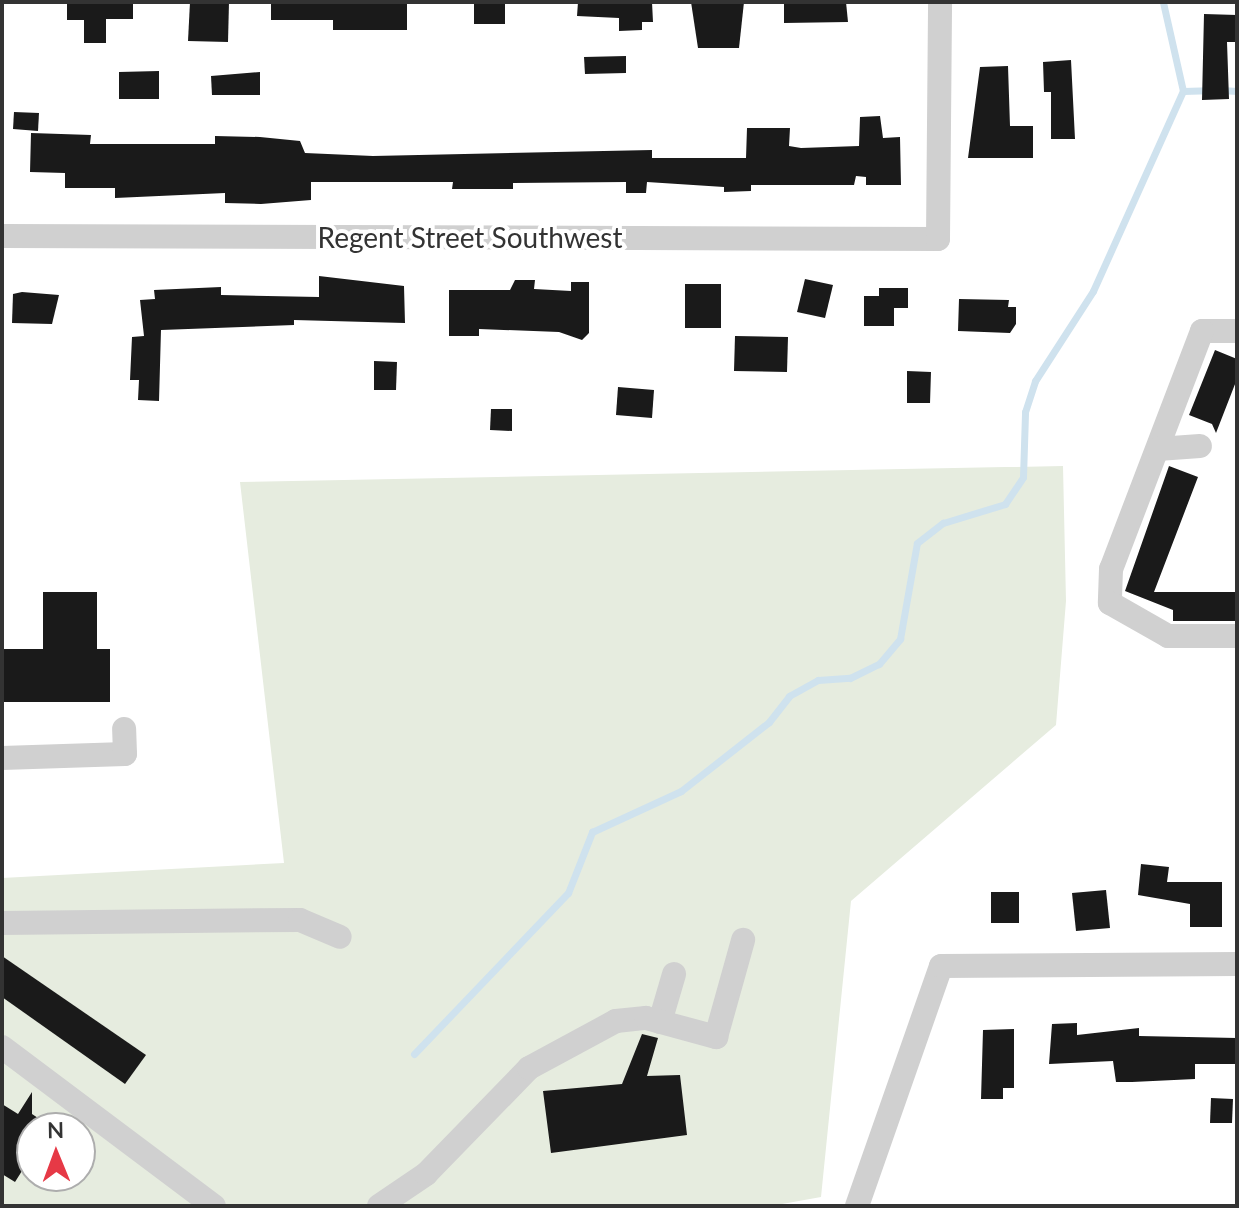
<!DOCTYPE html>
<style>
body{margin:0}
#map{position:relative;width:1239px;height:1208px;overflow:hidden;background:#fff;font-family:Lato,sans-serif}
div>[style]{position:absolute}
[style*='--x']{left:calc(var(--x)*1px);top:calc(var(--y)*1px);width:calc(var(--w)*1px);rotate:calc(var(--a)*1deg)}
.green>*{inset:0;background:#e6ecdf}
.stream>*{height:7px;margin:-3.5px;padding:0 3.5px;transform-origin:3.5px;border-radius:3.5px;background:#cfe2ee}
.building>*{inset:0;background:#1a1a1a}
.minor>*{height:24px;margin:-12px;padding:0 12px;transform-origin:12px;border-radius:12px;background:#d0d0d0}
span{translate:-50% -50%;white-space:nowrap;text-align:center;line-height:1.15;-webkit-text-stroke:8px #fff;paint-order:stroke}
.street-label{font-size:28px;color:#333}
.frame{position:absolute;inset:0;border:4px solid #333;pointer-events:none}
.north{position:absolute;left:16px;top:1112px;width:80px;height:80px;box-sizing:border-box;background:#fff;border:2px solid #adadad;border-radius:50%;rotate:359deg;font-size:22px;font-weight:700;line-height:32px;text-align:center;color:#333}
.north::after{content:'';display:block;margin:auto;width:28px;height:36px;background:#e63946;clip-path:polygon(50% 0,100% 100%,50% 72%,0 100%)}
</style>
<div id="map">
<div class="green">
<i style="clip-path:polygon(evenodd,1063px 466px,1066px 601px,1056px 725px,851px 901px,821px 1197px,771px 1206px,2px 1206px,2px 878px,284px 863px,240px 482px,1063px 466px,32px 1128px,80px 1128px,80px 1176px,32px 1176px,32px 1128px)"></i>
</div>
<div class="stream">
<i style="--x:1221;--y:90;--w:16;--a:4"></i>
<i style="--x:1183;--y:91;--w:25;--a:-2"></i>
<i style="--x:414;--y:1054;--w:223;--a:-46.3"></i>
<i style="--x:568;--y:893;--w:66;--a:-68.5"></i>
<i style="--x:592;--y:832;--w:98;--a:-24.7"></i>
<i style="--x:681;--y:791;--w:112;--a:-38.1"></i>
<i style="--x:769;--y:722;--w:33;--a:-52"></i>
<i style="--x:789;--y:696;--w:33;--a:-29"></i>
<i style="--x:818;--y:680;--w:32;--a:-4"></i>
<i style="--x:850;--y:678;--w:32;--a:-26"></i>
<i style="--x:879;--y:664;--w:33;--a:-50"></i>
<i style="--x:900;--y:639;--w:97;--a:-80"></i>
<i style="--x:917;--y:543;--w:33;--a:-38"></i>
<i style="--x:943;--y:523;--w:65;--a:-17"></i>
<i style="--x:1005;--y:504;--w:32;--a:-56"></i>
<i style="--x:1023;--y:477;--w:65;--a:-88.2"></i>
<i style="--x:1025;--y:412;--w:33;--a:-72"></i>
<i style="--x:1035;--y:381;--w:107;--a:-57.2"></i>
<i style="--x:1093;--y:291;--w:219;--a:-65.8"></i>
<i style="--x:1183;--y:91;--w:91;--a:-102.7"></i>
</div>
<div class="building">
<i style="clip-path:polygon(67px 2px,133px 2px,133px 19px,106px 19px,106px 43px,84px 43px,84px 20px,67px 20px)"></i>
<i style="clip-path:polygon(190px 2px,229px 2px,228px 42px,188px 41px)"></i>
<i style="clip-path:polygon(271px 2px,407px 2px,407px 30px,333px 30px,333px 20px,271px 20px)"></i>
<i style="clip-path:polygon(474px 2px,505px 2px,505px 24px,474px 24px)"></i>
<i style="clip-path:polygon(578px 2px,652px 2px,653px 22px,642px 22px,642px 30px,619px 31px,619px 18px,577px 16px)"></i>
<i style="clip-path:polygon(691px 2px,744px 2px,739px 48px,698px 48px)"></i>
<i style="clip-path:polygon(784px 2px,846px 2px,848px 22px,784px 23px)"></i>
<i style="clip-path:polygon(1204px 14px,1237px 15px,1237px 42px,1227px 42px,1229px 99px,1202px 100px)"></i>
<i style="clip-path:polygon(626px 56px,626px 73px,585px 74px,584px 57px)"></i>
<i style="clip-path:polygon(1071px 60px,1075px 139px,1051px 139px,1051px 92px,1044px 92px,1043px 62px)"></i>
<i style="clip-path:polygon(1008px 66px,1010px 126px,1033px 126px,1033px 158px,968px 158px,980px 67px)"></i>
<i style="clip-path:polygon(159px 71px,159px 99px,119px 99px,119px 72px)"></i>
<i style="clip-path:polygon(260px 72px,260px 95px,212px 95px,211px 76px)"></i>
<i style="clip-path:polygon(14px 112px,39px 113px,38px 131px,13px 129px)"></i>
<i style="clip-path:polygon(880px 116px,883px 138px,900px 137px,901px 185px,866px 185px,866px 177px,856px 176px,854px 185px,751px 185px,751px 191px,724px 192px,724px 187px,647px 182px,646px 193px,626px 193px,626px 182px,513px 183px,513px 189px,452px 189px,453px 182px,311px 182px,311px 200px,261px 204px,225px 203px,225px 193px,115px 198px,115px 188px,65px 188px,65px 173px,30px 172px,31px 133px,91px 135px,90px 144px,215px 144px,215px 136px,260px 137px,300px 141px,305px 153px,373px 156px,652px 150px,652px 158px,746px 158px,747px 128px,790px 128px,789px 146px,801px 148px,859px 146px,860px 117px)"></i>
<i style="clip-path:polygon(319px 276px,404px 286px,405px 323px,294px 320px,294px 325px,161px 330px,159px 401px,138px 400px,139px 380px,130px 380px,132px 337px,144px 336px,140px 300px,155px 299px,154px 290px,221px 287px,221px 295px,319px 297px)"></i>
<i style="clip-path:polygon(805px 279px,833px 285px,825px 318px,797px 312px)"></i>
<i style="clip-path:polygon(515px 280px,535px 280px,534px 289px,571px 291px,571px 282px,589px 282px,589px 333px,582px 340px,559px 332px,479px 329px,479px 336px,449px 336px,449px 290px,510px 290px)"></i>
<i style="clip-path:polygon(685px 284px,721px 284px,721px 328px,685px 328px)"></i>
<i style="clip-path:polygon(879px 288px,908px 288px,908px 308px,894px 308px,894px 326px,864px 326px,864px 296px,879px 296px)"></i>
<i style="clip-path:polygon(22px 292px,59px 295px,52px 324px,12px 323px,13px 294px)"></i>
<i style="clip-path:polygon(959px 299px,1009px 300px,1008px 307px,1016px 307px,1016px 324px,1010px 333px,958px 331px)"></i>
<i style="clip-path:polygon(735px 336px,788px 337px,787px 372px,734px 371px)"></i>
<i style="clip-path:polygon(1215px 350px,1237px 359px,1237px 379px,1216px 433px,1212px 424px,1189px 415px)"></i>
<i style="clip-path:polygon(374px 361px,397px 362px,396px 390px,374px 390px)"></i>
<i style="clip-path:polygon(907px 371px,931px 372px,930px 403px,907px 403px)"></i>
<i style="clip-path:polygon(618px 387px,654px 390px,652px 418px,616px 415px)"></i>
<i style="clip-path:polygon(491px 409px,512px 409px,512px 431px,490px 430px)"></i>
<i style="clip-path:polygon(1169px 466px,1198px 477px,1154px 592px,1237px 592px,1237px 621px,1173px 621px,1173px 610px,1125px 591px)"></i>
<i style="clip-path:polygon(43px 592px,97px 592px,97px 649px,110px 649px,110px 702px,2px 702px,2px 649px,43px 649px)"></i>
<i style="clip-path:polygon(1141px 864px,1169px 867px,1167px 882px,1222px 882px,1222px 927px,1190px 927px,1190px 904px,1138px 895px)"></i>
<i style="clip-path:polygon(1106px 890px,1110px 928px,1076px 931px,1072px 893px)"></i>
<i style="clip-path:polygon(991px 892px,1019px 892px,1019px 923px,991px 923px)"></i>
<i style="clip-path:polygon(2px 956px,146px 1055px,125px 1084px,2px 997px)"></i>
<i style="clip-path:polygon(1077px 1023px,1077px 1035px,1139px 1028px,1139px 1036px,1237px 1038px,1237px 1064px,1195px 1064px,1195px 1079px,1132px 1082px,1116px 1082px,1113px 1061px,1049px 1064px,1052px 1024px)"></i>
<i style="clip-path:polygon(1014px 1029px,1014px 1088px,1003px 1088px,1003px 1099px,981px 1099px,983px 1030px)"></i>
<i style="clip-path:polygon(642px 1034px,658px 1038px,647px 1076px,680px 1075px,687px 1135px,551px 1153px,543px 1091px,622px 1084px)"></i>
<i style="clip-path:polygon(32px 1092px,32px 1114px,53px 1128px,32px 1128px,32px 1155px,15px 1182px,2px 1174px,2px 1104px,18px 1114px)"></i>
<i style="clip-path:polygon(1211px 1098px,1233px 1099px,1232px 1123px,1210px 1123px)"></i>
</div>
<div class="minor">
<i style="--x:2;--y:236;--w:936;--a:0.18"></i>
<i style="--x:938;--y:239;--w:237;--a:-89.5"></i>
<i style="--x:1237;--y:331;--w:35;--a:180"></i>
<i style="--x:1202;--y:331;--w:255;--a:110.9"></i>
<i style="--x:1111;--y:569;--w:34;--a:92"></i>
<i style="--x:1110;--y:603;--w:67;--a:29.6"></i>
<i style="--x:1168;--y:636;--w:69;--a:0"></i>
<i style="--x:1158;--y:449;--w:42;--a:-4.1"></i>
<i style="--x:2;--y:758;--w:123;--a:-1.9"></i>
<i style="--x:125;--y:754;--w:25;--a:-92"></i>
<i style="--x:2;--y:923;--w:298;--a:-0.6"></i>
<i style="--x:300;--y:920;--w:43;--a:23"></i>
<i style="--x:660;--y:1022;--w:50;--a:-73.7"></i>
<i style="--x:2;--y:1047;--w:265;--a:36.9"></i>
<i style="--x:379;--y:1206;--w:57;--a:-34.2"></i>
<i style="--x:426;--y:1174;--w:148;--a:-45.8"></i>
<i style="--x:529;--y:1068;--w:99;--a:-28.4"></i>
<i style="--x:616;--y:1021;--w:30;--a:-6"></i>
<i style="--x:646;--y:1018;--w:73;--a:15.2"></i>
<i style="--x:716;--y:1037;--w:101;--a:-74.4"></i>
<i style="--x:857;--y:1206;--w:254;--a:-70.7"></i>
<i style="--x:941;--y:966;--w:296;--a:-0.4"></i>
</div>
<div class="street-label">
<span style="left:470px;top:237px">Regent Street Southwest</span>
</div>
<div class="frame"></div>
<div class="north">N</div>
</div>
